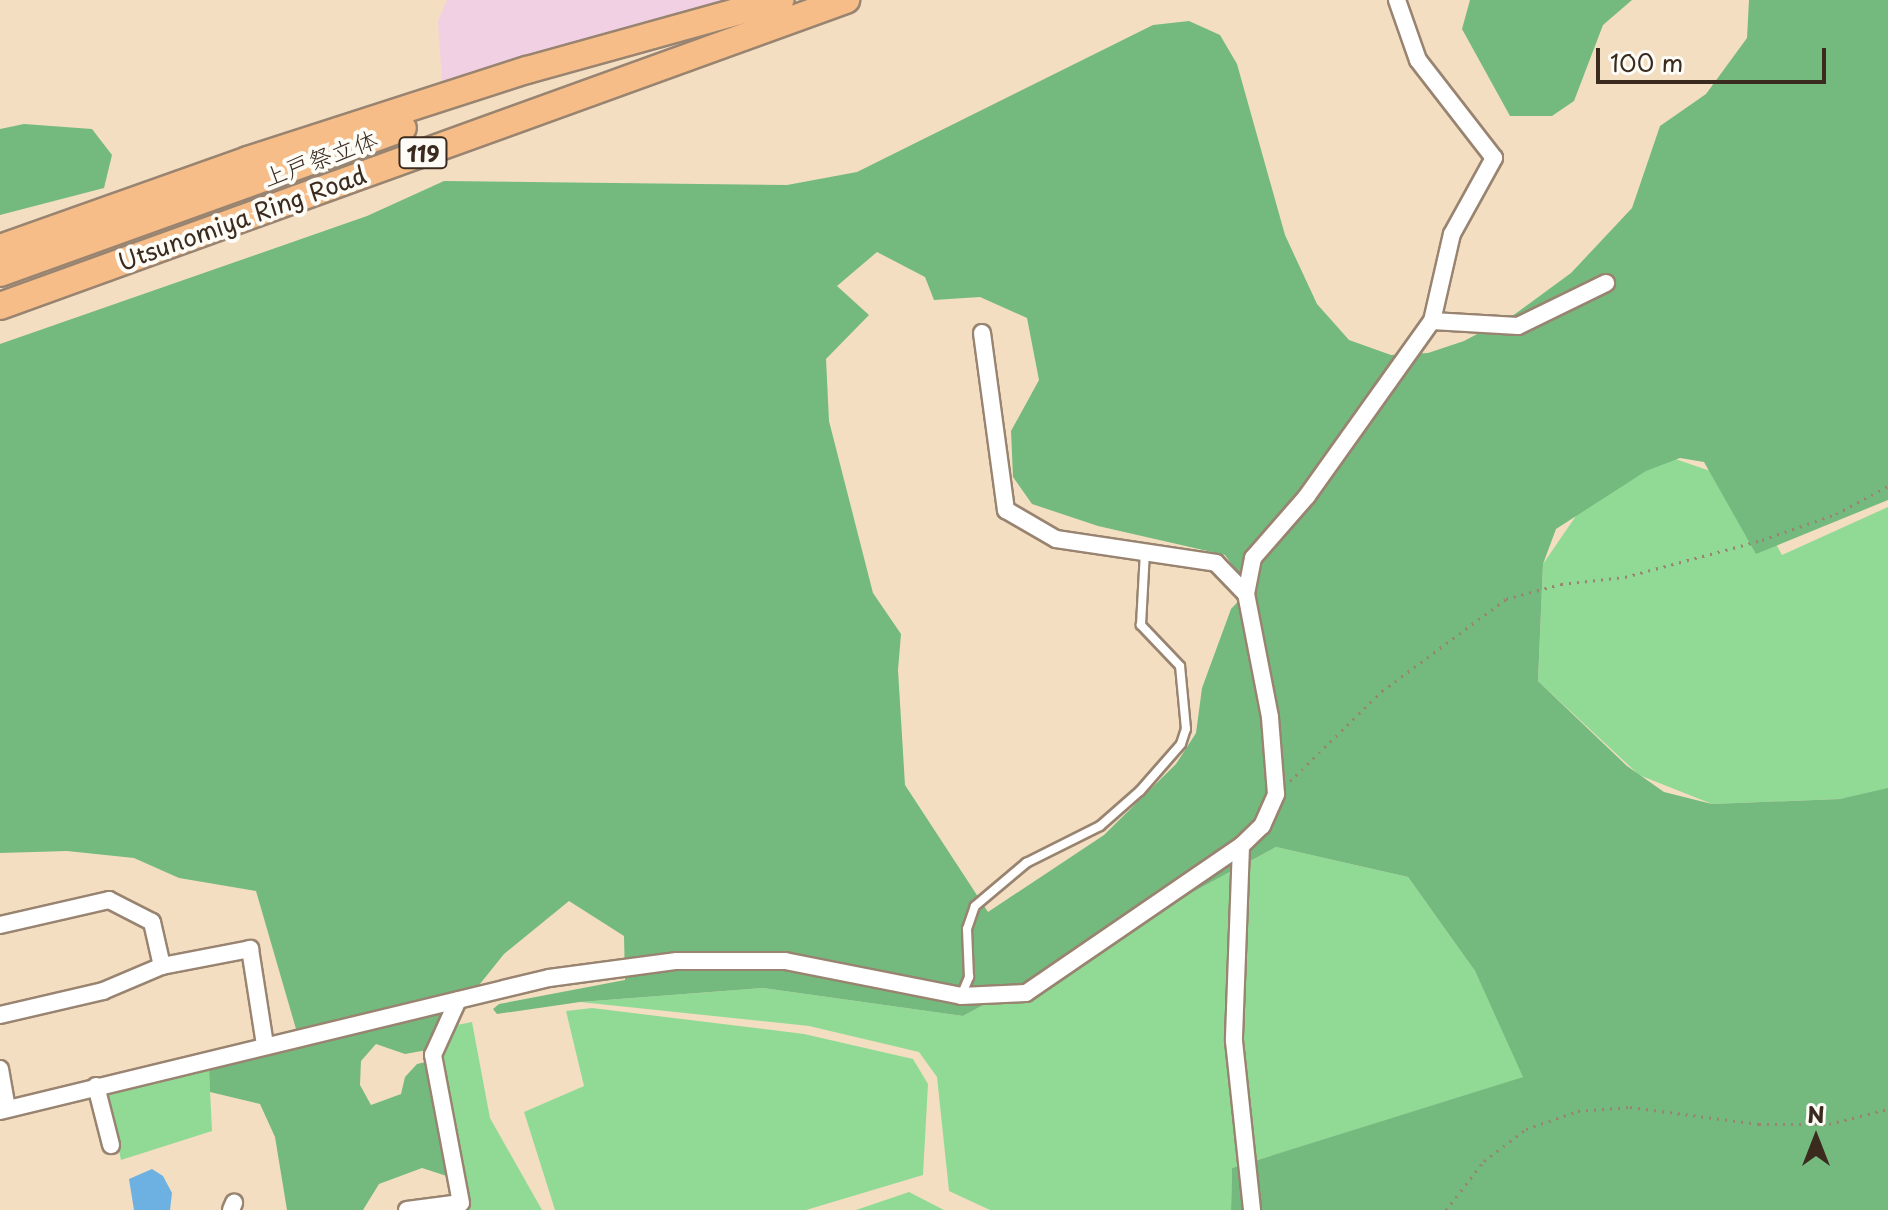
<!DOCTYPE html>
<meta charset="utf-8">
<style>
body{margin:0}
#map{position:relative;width:1888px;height:1210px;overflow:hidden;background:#f4dec2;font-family:"Playpen Sans","Klee One",sans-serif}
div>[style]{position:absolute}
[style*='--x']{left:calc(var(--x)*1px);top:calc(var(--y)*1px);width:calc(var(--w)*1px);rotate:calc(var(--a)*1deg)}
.built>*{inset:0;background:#f1d0e3}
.green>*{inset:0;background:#91da96}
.forest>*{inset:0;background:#74ba7f}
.water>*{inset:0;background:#6cb1e2}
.path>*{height:3px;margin-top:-1.5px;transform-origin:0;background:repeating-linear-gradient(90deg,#988470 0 2px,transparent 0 8px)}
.roads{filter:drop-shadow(2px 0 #988470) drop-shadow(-2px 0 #988470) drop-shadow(0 2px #988470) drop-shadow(0 -2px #988470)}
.service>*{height:8px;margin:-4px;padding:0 4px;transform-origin:4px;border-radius:4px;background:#fff}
.minor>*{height:16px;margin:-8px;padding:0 8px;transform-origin:8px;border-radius:8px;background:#fff}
.trunk>*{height:26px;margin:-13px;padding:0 13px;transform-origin:13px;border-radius:13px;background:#f7bd88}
span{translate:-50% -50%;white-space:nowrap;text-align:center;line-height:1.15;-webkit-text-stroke:8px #fdfcf7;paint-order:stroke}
.shield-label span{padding:2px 6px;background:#fdfcf7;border:2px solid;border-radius:6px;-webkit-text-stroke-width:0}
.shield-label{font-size:22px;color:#3b2a1e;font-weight:700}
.street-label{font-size:24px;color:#3b2a1e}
.north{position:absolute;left:1776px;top:1098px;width:80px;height:80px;-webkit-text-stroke:6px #fdfcf7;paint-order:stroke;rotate:0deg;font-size:22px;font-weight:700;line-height:32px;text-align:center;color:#3b2a1e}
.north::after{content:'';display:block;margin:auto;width:28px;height:36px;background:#3b2a1e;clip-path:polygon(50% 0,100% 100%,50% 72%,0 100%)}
.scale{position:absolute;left:1596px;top:48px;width:230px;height:36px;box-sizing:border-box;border:4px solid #3b2a1e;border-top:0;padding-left:10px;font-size:24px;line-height:28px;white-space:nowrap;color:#3b2a1e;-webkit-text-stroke:6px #fdfcf7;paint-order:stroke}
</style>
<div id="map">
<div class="built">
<i style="clip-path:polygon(447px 0,730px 0,442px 83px,438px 21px)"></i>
</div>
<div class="green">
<i style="clip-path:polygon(1661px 454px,1742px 482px,1782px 555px,1888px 507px,1888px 792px,1840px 799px,1712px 804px,1639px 775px,1538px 681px,1543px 564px,1580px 510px)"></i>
<i style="clip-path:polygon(1276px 847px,1408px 877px,1475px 971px,1524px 1077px,1232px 1168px,1231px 1210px,990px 1210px,949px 1191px,937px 1077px,919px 1052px,809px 1026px,580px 1002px,763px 988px,963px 1016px)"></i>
<i style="clip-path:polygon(592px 1008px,804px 1034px,913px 1059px,928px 1084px,923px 1175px,806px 1210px,555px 1210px,524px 1112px,584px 1086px,566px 1011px)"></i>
<i style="clip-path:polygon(472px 1022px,490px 1118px,542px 1210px,470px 1210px,436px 1062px,452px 1026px)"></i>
<i style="clip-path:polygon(209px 1069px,212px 1131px,121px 1160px,107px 1097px,111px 1092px)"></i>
<i style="clip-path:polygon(909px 1192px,944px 1210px,856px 1210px)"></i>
</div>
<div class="forest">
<i style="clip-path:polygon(1470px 0,1632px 0,1603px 25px,1574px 101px,1552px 116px,1510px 116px,1462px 29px)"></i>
<i style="clip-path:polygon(evenodd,1749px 0,1888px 0,1888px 500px,1756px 554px,1704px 462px,1680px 458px,1646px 471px,1556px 529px,1543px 564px,1538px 681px,1627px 766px,1664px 792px,1712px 804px,1840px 799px,1888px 788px,1888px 1210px,1231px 1210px,1232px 1168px,1523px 1077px,1475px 971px,1408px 877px,1276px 847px,963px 1016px,763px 988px,580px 1002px,497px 1014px,493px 1009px,499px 1004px,625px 980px,624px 936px,569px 901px,504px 954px,427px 1050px,405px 1054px,376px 1044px,361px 1061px,360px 1085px,371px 1105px,401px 1094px,405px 1077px,417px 1064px,434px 1060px,456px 1179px,422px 1168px,379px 1184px,363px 1210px,287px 1210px,275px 1137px,260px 1104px,210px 1092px,209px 1069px,296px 1029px,256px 891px,179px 878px,134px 858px,67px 851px,0 853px,0 344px,367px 216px,444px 181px,787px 185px,857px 172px,1153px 25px,1189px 21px,1220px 35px,1237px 64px,1285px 235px,1317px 304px,1349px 340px,1391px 355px,1428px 353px,1464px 341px,1515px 314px,1571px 273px,1632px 208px,1660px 126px,1706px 94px,1747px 38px,1749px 0,877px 252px,925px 277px,934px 300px,980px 297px,1027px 318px,1039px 380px,1011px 431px,1013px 477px,1032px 504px,1098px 526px,1225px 555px,1250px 589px,1231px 609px,1202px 688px,1196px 733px,1176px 764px,1104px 835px,988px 912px,905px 785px,898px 670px,901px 634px,873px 593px,829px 421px,826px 359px,869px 315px,837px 286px,877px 252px)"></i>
<i style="clip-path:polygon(24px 124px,92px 129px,112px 155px,104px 188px,0 215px,0 129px)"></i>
</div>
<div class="water">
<i style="clip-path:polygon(152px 1169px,163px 1176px,172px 1193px,170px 1210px,134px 1210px,129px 1179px)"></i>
</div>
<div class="path">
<i style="--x:1290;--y:781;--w:129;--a:-44.4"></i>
<i style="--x:1382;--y:691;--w:154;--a:-36.6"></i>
<i style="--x:1506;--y:599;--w:57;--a:-15.3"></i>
<i style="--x:1561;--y:584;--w:64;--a:-6.2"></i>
<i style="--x:1625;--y:577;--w:142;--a:-15.1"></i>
<i style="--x:1762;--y:540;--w:78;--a:-19.4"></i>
<i style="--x:1836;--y:514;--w:59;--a:-28.3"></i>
<i style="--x:1446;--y:1210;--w:62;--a:-52.2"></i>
<i style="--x:1484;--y:1161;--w:53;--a:-37.3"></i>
<i style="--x:1526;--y:1129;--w:55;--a:-19.1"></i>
<i style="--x:1578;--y:1111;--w:52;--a:-4.4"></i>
<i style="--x:1630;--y:1107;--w:130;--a:7.5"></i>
<i style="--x:1759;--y:1124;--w:70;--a:0"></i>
<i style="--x:1829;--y:1124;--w:61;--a:-14.3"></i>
</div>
<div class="roads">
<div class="service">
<i style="--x:961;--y:996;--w:21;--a:-67"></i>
<i style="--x:969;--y:977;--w:48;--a:-92.4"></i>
<i style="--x:967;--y:929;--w:24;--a:-71"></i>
<i style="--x:975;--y:906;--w:67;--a:-40.1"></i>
<i style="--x:1026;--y:863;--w:83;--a:-26.6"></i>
<i style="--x:1100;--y:826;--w:53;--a:-41.2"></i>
<i style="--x:1140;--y:791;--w:62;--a:-48.9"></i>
<i style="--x:1181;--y:744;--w:16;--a:-72"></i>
<i style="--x:1186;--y:729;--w:63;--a:-95.4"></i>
<i style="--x:1180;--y:666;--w:57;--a:-133.6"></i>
<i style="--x:1141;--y:625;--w:73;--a:-86.9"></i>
</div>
<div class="minor">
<i style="--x:1432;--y:321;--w:86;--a:3.3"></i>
<i style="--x:1518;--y:326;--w:98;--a:-26"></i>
<i style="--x:982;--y:333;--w:179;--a:82.3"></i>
<i style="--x:1006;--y:510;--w:58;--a:30.1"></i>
<i style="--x:1056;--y:539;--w:162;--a:8.5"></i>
<i style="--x:1216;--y:563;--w:43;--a:45.9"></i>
<i style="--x:1241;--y:846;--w:195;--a:92.1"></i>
<i style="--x:1234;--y:1041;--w:170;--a:83.9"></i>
<i style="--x:0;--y:925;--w:112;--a:-12.9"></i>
<i style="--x:109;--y:900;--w:48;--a:27.1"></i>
<i style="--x:152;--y:922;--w:45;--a:77.2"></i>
<i style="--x:162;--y:966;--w:90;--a:-10.9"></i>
<i style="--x:250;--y:949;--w:97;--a:81.1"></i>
<i style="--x:0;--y:1015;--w:106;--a:-13.1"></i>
<i style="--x:103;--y:991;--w:64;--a:-23"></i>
<i style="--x:0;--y:1069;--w:39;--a:80"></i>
<i style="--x:96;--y:1086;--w:61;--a:75.7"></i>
<i style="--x:0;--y:1111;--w:565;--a:-13.62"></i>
<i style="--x:549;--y:978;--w:129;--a:-7.6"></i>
<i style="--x:677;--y:961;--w:108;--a:0"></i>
<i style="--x:785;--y:961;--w:179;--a:11.2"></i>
<i style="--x:961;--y:996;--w:65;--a:-2.6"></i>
<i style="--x:1026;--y:993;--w:260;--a:-34.4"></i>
<i style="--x:1241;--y:846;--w:29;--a:-44"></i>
<i style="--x:1262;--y:826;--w:35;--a:-66"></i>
<i style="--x:1276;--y:794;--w:77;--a:-94.5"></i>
<i style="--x:1270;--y:717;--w:125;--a:-101"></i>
<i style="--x:1246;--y:594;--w:37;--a:-79"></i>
<i style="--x:1253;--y:558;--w:82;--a:-48.9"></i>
<i style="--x:1307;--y:496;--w:215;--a:-54.5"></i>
<i style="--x:1432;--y:321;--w:89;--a:-77.1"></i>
<i style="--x:1452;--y:234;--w:87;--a:-61.1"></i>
<i style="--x:1494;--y:158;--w:124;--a:-127.8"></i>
<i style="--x:1418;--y:60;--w:64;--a:-109.3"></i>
<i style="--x:231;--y:1210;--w:8;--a:-67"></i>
<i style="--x:407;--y:1210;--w:54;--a:-7.4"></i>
<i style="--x:461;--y:1203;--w:151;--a:-100.7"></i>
<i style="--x:433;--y:1055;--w:60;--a:-65.6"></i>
</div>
<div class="trunk">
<i style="--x:0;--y:248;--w:263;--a:-19.5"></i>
<i style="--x:248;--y:160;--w:293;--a:-17.9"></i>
<i style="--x:527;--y:70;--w:263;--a:-15.5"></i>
<i style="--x:0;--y:273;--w:428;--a:-19.8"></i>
<i style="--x:0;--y:306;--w:900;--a:-19.89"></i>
</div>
</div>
<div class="shield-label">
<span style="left:423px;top:153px">119</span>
</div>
<div class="street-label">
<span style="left:320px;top:158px;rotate:-20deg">上戸祭立体</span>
<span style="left:242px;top:218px;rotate:-20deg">Utsunomiya Ring Road</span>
</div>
<div class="north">N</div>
<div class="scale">100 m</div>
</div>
